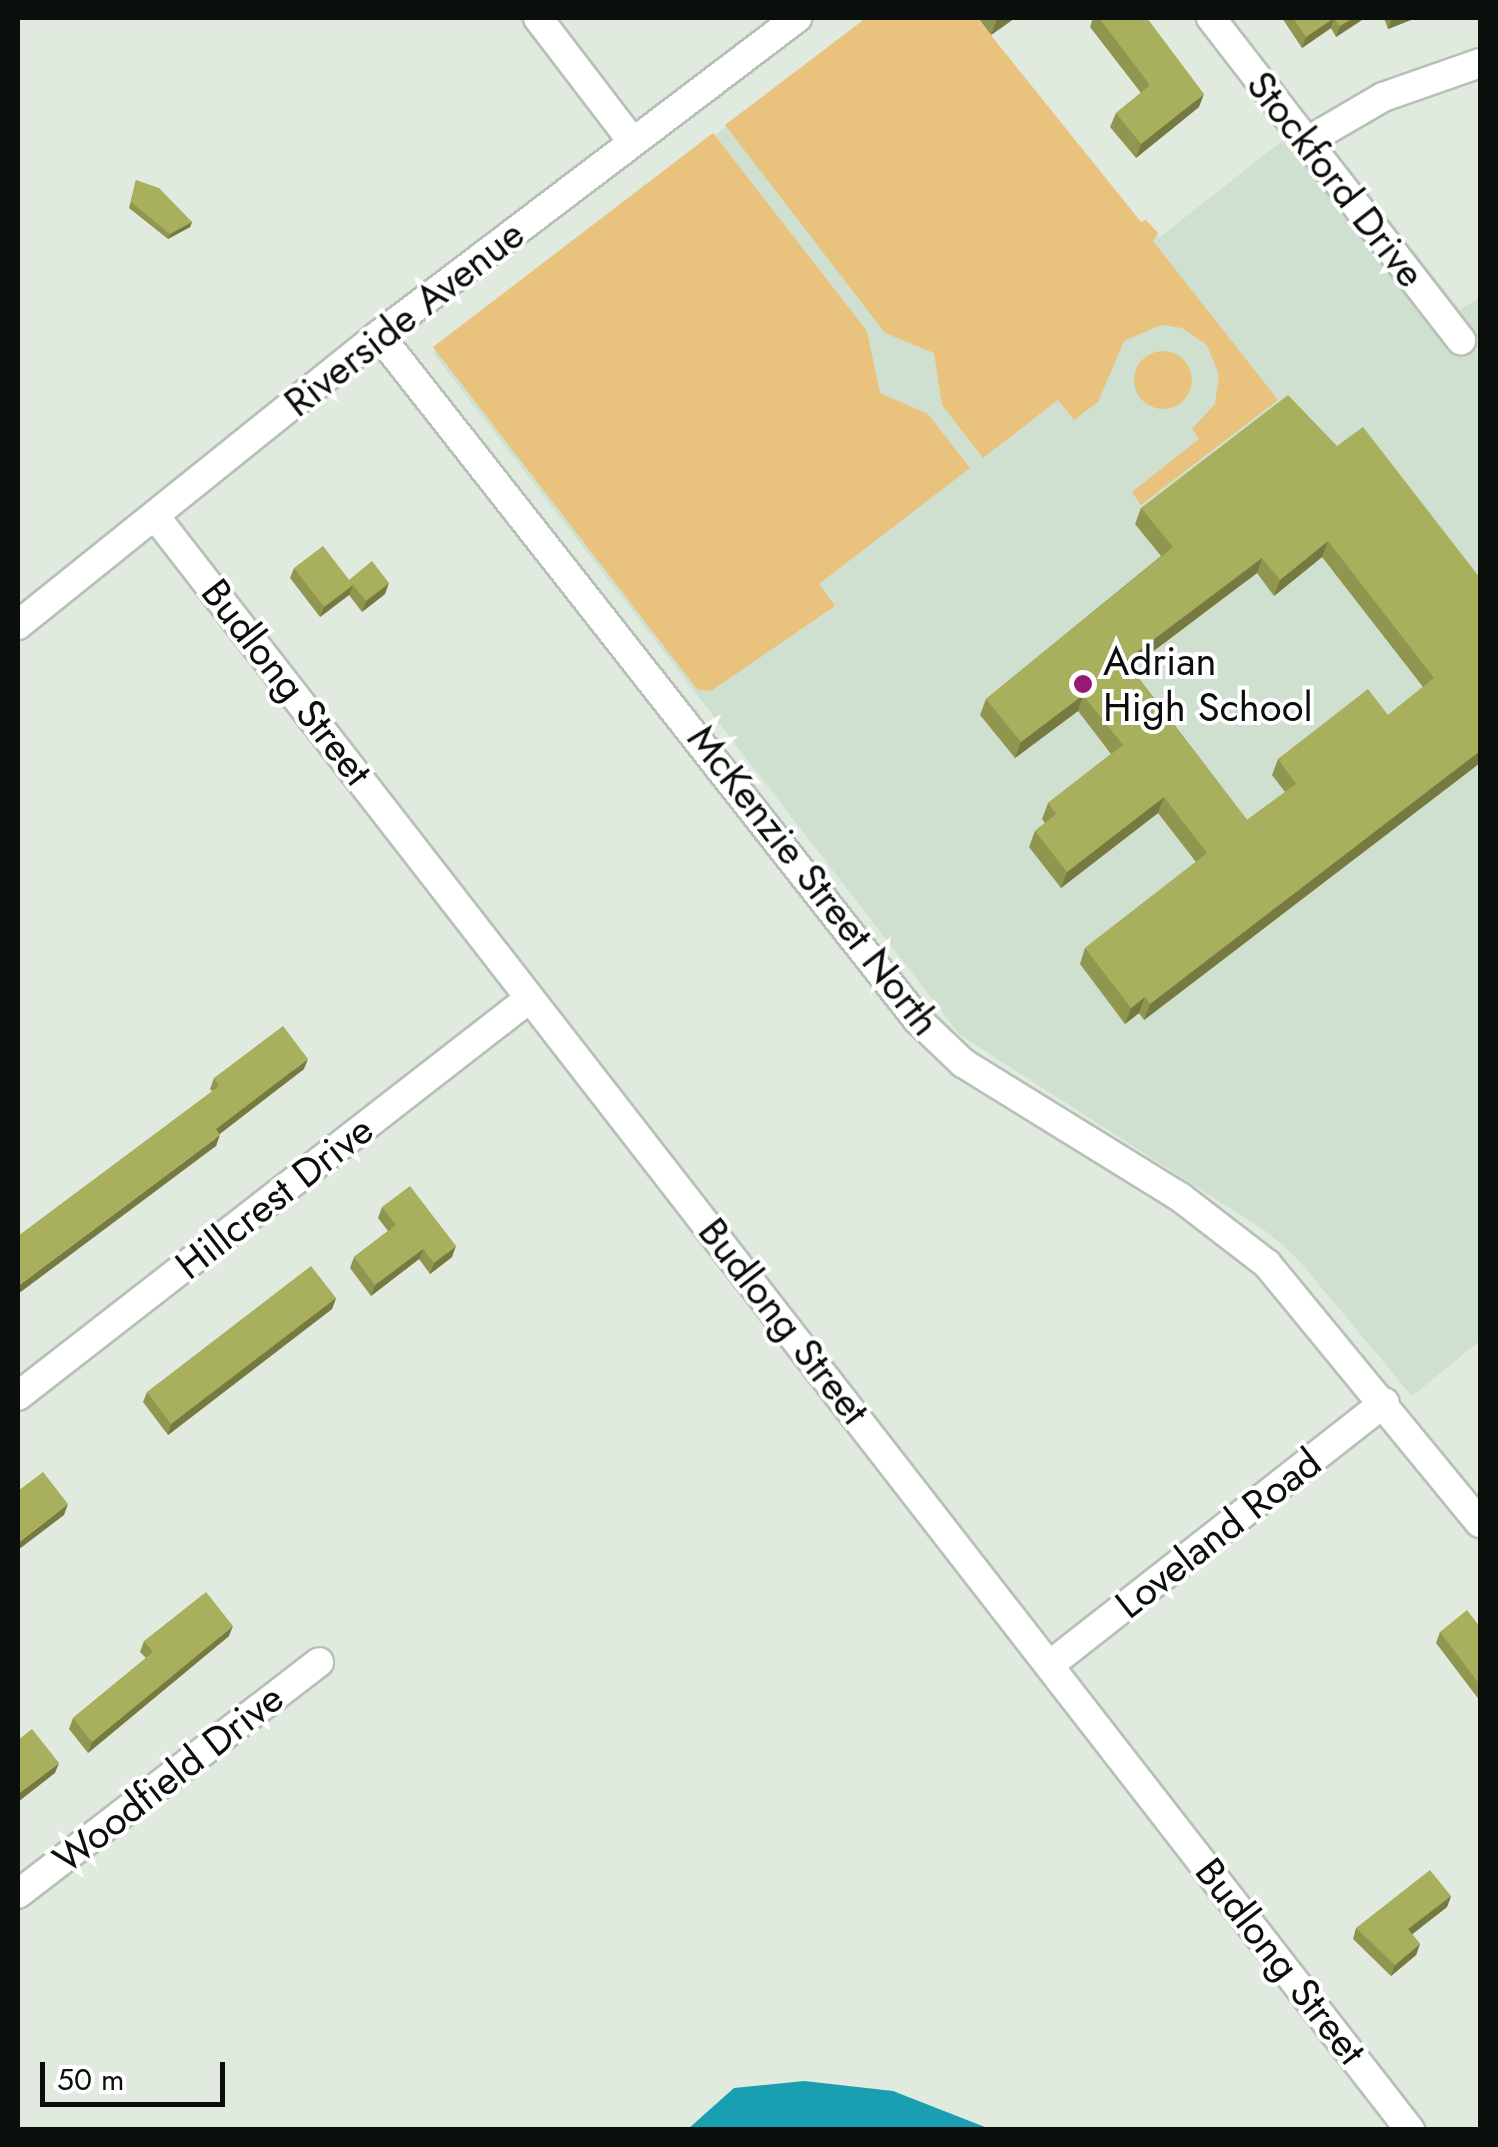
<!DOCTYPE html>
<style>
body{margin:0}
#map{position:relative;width:1498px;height:2147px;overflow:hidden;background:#e0eadf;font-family:Jost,sans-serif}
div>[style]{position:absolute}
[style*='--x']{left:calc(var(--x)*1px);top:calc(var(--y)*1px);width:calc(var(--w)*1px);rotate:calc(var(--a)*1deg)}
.built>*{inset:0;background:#d0e0d0}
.green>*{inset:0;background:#e9c27d}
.round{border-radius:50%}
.water>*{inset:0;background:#1a9eb1}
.roads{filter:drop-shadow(2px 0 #b7c1b7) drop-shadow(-2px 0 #b7c1b7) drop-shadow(0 2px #b7c1b7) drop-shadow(0 -2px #b7c1b7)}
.minor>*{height:28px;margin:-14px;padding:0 14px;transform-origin:14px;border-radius:14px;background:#fff}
.wall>*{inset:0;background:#909650}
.shaded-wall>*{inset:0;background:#767a41}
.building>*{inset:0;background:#a8af5d}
.dots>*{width:28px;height:28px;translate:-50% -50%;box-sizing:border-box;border:5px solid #fff;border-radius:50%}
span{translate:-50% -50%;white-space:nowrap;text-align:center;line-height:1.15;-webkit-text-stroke:8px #fff;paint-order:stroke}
.street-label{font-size:40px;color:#0b0f0b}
.poi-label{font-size:40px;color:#0b0f0b}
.left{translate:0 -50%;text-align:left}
.frame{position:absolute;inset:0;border:20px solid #0b0f0b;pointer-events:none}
.scale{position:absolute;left:40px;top:2062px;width:185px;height:45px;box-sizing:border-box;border:5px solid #0b0f0b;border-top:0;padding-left:12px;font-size:30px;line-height:35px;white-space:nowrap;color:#0b0f0b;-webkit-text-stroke:8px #fff;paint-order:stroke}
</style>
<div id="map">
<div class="built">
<i style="clip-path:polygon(866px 18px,977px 18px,1141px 223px,1160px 237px,1282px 141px,1347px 165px,1460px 310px,1480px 297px,1480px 1341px,1412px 1396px,1296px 1257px,1267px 1232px,960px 1035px,433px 353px)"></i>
</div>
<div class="green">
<i style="clip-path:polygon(866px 18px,977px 18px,1141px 222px,1146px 220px,1158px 233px,1153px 241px,1278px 400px,1141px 505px,1132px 492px,1199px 439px,1192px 429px,1215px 404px,1219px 375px,1207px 345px,1182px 328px,1161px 325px,1124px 341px,1098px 402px,1074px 420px,1058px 400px,983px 458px,942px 405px,934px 353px,885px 333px,725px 125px)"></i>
<i style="clip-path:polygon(713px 133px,867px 331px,880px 393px,928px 414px,970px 468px,819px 584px,835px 606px,711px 691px,697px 689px,433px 347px)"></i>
<i class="round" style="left:1134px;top:351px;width:58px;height:58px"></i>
</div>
<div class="water">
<i style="clip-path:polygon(804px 2081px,893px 2091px,990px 2129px,688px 2129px,734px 2088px)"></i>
</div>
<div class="roads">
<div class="minor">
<i style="--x:538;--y:18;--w:155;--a:52.6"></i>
<i style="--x:1211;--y:18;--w:408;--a:52.2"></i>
<i style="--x:1306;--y:142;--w:89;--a:-30.3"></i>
<i style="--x:1383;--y:97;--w:103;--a:-19.3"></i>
<i style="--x:379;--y:335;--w:870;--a:51.81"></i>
<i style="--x:917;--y:1019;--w:64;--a:43.7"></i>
<i style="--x:963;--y:1063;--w:255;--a:31.7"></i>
<i style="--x:1180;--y:1197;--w:110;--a:37.6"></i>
<i style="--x:1267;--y:1264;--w:335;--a:50.6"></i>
<i style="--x:155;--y:516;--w:2045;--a:52.13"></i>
<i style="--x:18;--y:625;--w:463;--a:-38.8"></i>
<i style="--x:379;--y:335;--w:525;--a:-37.18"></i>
<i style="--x:18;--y:1396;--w:648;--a:-37.86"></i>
<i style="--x:1051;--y:1664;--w:424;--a:-38.1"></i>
<i style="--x:18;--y:1894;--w:380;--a:-37.6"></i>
</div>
</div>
<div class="wall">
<i style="clip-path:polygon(978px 18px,1015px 18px,991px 35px)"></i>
<i style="clip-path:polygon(1093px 18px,1147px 18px,1199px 107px,1136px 158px,1110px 127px,1116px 113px,1141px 93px,1090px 27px)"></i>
<i style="clip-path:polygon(1282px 18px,1365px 18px,1336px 37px,1331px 28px,1302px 48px)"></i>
<i style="clip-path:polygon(1384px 18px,1416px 18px,1388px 29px)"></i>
<i style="clip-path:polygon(136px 180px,192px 222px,190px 227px,168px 239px,129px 208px)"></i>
<i style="clip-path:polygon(evenodd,1337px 446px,1480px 578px,1480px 763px,1144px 1020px,1139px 1013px,1125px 1024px,1080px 964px,1085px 948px,1196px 862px,1158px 813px,1061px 888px,1029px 847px,1035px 831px,1045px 823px,1042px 819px,1048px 803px,1111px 754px,1078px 711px,1015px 758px,980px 715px,986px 699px,1161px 556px,1135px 524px,1141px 508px,1337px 446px,1322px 557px,1423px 687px,1388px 715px,1278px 759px,1272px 775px,1285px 792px,1247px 820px,1131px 668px,1257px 573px,1274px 596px,1322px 557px)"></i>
<i style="clip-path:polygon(294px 568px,349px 580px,385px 594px,362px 612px,349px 595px,320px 617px,290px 578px)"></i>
<i style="clip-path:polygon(304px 1069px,219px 1134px,216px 1146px,212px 1091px,210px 1089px,214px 1078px)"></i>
<i style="clip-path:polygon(382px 1207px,452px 1257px,430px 1274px,419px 1259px,371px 1296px,350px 1268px,354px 1257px,388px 1231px,378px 1218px)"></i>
<i style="clip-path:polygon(336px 1298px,332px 1309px,168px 1435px,143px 1402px,147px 1392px)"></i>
<i style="clip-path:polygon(1480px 1627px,1480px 1701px,1436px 1643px,1440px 1632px)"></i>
<i style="clip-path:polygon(229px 1636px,88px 1753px,69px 1729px,73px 1718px,146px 1658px,140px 1652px,144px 1641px)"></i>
<i style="clip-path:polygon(1451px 1896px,1447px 1907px,1412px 1934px,1420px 1944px,1416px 1955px,1391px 1976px,1353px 1939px,1356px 1928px)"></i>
</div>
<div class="shaded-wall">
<i style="clip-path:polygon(999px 18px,1015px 18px,991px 35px,997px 19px)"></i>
<i style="clip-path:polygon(1334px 18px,1331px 28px,1302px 48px,1306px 37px)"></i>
<i style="clip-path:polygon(1353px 18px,1365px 18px,1336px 37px,1340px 26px)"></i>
<i style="clip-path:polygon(1392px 18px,1416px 18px,1388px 29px)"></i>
<i style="clip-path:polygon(1204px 94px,1199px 107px,1136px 158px,1141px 144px)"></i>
<i style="clip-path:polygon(192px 222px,190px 227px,168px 239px,170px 234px)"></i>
<i style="clip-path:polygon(1328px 541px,1322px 557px,1274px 596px,1280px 580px)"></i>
<i style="clip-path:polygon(1262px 558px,1257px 573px,1119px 677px,1125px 661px)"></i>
<i style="clip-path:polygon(389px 583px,385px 594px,362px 612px,366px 601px)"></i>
<i style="clip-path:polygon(353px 585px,349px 595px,320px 617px,324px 607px)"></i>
<i style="clip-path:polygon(1083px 695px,1078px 711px,1015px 758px,1021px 742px)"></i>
<i style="clip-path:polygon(1480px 751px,1480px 763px,1144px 1020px,1150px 1004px)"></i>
<i style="clip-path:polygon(1164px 797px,1158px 813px,1061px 888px,1067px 872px)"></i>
<i style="clip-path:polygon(1145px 997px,1139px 1013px,1125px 1024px,1131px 1008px)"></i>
<i style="clip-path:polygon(308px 1059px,304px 1069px,212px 1140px,216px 1129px)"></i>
<i style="clip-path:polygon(220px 1135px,216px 1146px,18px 1294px,18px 1286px)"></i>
<i style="clip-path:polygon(456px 1246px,452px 1257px,430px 1274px,434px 1263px)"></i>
<i style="clip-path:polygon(423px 1249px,419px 1259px,371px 1296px,375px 1285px)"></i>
<i style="clip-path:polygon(336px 1298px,332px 1309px,168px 1435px,171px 1424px)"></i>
<i style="clip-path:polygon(68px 1504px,64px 1515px,18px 1550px,18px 1543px)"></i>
<i style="clip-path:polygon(233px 1626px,229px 1636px,88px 1753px,92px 1742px)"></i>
<i style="clip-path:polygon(59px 1763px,55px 1773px,18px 1802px,18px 1794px)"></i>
<i style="clip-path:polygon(1451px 1896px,1447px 1907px,1405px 1940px,1408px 1929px)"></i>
<i style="clip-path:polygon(1420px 1944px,1416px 1955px,1391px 1976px,1395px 1965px)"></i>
</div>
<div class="building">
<i style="clip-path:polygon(1099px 18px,1147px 18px,1204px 94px,1141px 144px,1116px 113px,1150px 85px)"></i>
<i style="clip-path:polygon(1293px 18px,1353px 18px,1340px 26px,1334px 18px,1306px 37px)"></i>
<i style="clip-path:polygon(136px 180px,159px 188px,192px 222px,170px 234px,131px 202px)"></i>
<i style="clip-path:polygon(evenodd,1288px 395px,1337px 446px,1363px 427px,1480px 578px,1480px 751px,1150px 1004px,1145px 997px,1131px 1008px,1085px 948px,1207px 853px,1164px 797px,1067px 872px,1035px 831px,1056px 814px,1048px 803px,1123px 745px,1083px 695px,1021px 742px,986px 699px,1173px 547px,1141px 508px,1288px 395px,1328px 541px,1434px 678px,1388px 715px,1368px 689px,1278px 759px,1296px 784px,1247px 820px,1125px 661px,1262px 558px,1280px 580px,1328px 541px)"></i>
<i style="clip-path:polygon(323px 546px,353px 585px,324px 607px,294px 568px)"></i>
<i style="clip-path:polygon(372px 561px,389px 583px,366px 601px,349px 580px)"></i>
<i style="clip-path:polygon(283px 1026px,308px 1059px,216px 1129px,220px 1135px,18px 1286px,18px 1236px,219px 1086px,214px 1078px)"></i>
<i style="clip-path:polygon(410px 1186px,456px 1246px,434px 1263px,423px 1249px,375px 1285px,354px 1257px,396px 1225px,382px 1207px)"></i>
<i style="clip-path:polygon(311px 1266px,336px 1298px,171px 1424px,147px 1392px)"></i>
<i style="clip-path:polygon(43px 1472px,68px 1504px,18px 1543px,18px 1491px)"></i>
<i style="clip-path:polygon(206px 1592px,233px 1626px,92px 1742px,73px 1718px,153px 1652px,144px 1641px)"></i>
<i style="clip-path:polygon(1467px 1610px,1480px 1627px,1480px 1685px,1440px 1632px)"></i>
<i style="clip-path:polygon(32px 1729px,59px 1763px,18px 1794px,18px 1740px)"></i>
<i style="clip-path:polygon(1430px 1870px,1451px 1896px,1408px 1929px,1420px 1944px,1395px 1965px,1356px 1928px)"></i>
</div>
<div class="dots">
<i style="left:1083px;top:684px;background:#961972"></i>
</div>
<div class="street-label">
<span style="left:1336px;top:179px;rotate:52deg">Stockford Drive</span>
<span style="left:404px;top:318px;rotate:-38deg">Riverside Avenue</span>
<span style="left:287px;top:682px;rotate:52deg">Budlong Street</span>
<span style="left:814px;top:880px;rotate:52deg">McKenzie Street North</span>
<span style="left:274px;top:1197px;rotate:-38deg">Hillcrest Drive</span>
<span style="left:784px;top:1321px;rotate:52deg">Budlong Street</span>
<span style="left:1218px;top:1533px;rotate:-38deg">Loveland Road</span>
<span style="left:168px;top:1778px;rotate:-38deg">Woodfield Drive</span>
<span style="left:1281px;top:1961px;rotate:52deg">Budlong Street</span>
</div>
<div class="poi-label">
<span class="left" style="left:1103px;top:684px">Adrian<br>High School</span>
</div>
<div class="frame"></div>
<div class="scale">50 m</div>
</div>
